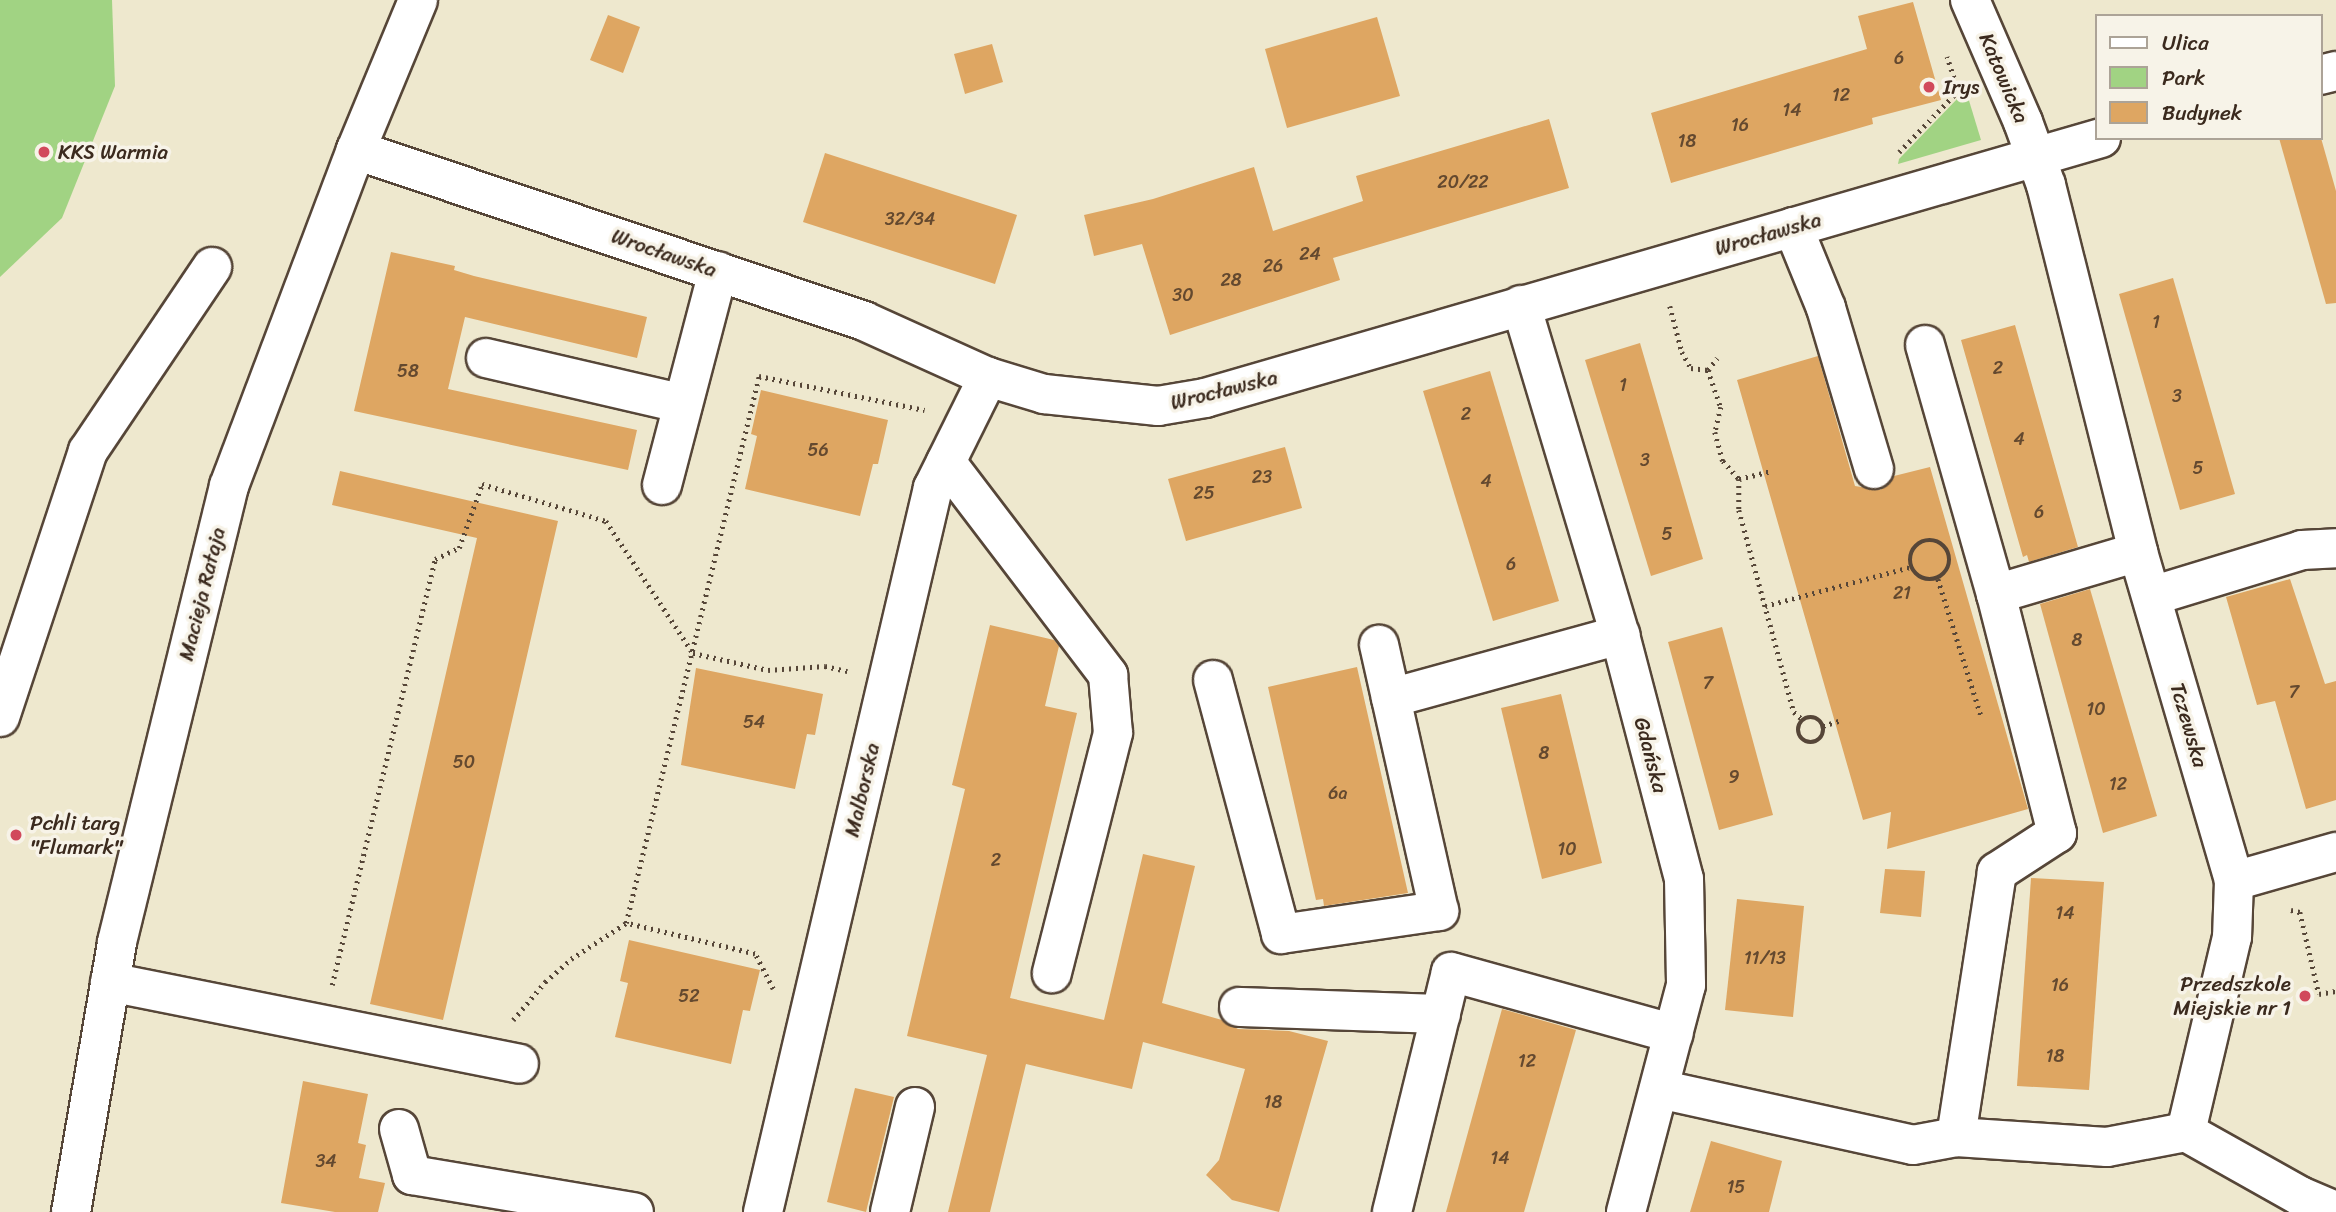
<!DOCTYPE html>
<meta charset="utf-8">
<style>
body{margin:0}
#map{position:relative;width:2336px;height:1212px;overflow:hidden;background:#eee8ce;font-family:Sriracha,sans-serif}
div>[style]{position:absolute}
[style*='--x']{left:calc(var(--x)*1px);top:calc(var(--y)*1px);width:calc(var(--w)*1px);rotate:calc(var(--a)*1deg)}
.green>*{inset:0;background:#a1d383}
.building>*{inset:0;background:#dea662}
.path>*{height:4.5px;margin-top:-2.25px;transform-origin:0;background:repeating-linear-gradient(90deg,#564638 0 2px,transparent 0 7px)}
.path>.ring{margin:-2.25px;padding:0;box-sizing:content-box;background:none;border:4.5px solid #564638;border-radius:50%}
.roads{filter:drop-shadow(2px 0 #564638) drop-shadow(-2px 0 #564638) drop-shadow(0 2px #564638) drop-shadow(0 -2px #564638)}
.minor>*{height:38px;margin:-19px;padding:0 19px;transform-origin:19px;border-radius:19px;background:#fff}
.dots>*{width:19px;height:19px;translate:-50% -50%;box-sizing:border-box;border:4px solid #f7f3e8;border-radius:50%}
span{translate:-50% -50%;white-space:nowrap;text-align:center;line-height:1.15;-webkit-text-stroke:7px #f7f3e8;paint-order:stroke}
.number-label{font-size:18px;color:#64492f}
.number-label span{-webkit-text-stroke-width:0}
.street-label{font-size:21px;color:#3b2a1e}
.poi-label{font-size:21px;color:#3b2a1e}
.left{translate:0 -50%;text-align:left}
.right{translate:-100% -50%;text-align:right}
.legend{position:absolute;left:2095px;top:14px;width:228px;height:126px;box-sizing:border-box;background:#f7f3e8;border:2px solid #aca397;margin:0;padding:9px 12px;list-style:none;font-size:21px;color:#3b2a1e}
.legend li{display:flex;align-items:center;gap:14px;height:35px}
.legend b{width:35px;border:2px solid #aca397}
</style>
<div id="map">
<div class="green">
<i style="clip-path:polygon(0 0,112px 0,115px 86px,62px 218px,0 277px)"></i>
<i style="clip-path:polygon(1967px 94px,1981px 140px,1898px 164px,1899px 159px,1960px 96px)"></i>
</div>
<div class="building">
<i style="clip-path:polygon(1913px 2px,1941px 100px,1872px 118px,1873px 124px,1671px 183px,1651px 113px,1867px 49px,1858px 16px)"></i>
<i style="clip-path:polygon(608px 15px,640px 27px,623px 73px,590px 60px)"></i>
<i style="clip-path:polygon(1377px 17px,1400px 96px,1287px 128px,1265px 49px)"></i>
<i style="clip-path:polygon(992px 44px,1003px 82px,965px 94px,954px 54px)"></i>
<i style="clip-path:polygon(1549px 119px,1569px 188px,1333px 258px,1340px 280px,1170px 335px,1142px 244px,1094px 256px,1084px 215px,1153px 199px,1254px 167px,1273px 231px,1363px 201px,1356px 176px)"></i>
<i style="clip-path:polygon(2279px 138px,2321px 138px,2336px 191px,2336px 303px,2326px 304px)"></i>
<i style="clip-path:polygon(825px 153px,1017px 215px,995px 284px,803px 222px)"></i>
<i style="clip-path:polygon(391px 252px,455px 266px,454px 270px,474px 276px,647px 317px,637px 358px,465px 317px,448px 389px,637px 430px,628px 470px,354px 411px)"></i>
<i style="clip-path:polygon(2173px 278px,2235px 494px,2180px 510px,2119px 294px)"></i>
<i style="clip-path:polygon(2015px 325px,2078px 547px,2029px 562px,2027px 555px,2023px 557px,1961px 340px)"></i>
<i style="clip-path:polygon(1640px 343px,1703px 559px,1651px 576px,1585px 360px)"></i>
<i style="clip-path:polygon(1818px 356px,1855px 486px,1880px 490px,1889px 484px,1894px 476px,1930px 467px,2028px 809px,1887px 849px,1891px 812px,1863px 820px,1737px 380px)"></i>
<i style="clip-path:polygon(1490px 371px,1559px 601px,1493px 621px,1423px 391px)"></i>
<i style="clip-path:polygon(761px 390px,888px 420px,878px 464px,873px 464px,860px 516px,745px 489px,757px 436px,751px 434px)"></i>
<i style="clip-path:polygon(1285px 447px,1302px 508px,1186px 541px,1168px 479px)"></i>
<i style="clip-path:polygon(340px 471px,558px 521px,443px 1020px,370px 1004px,477px 538px,332px 505px)"></i>
<i style="clip-path:polygon(2290px 579px,2325px 684px,2336px 681px,2336px 800px,2306px 809px,2275px 701px,2257px 705px,2226px 597px)"></i>
<i style="clip-path:polygon(2090px 589px,2157px 816px,2103px 833px,2040px 604px)"></i>
<i style="clip-path:polygon(990px 625px,1054px 640px,1059px 646px,1045px 706px,1077px 713px,1010px 998px,1104px 1020px,1143px 854px,1195px 866px,1162px 1003px,1222px 1020px,1238px 1029px,1289px 1031px,1328px 1041px,1279px 1212px,1232px 1200px,1206px 1175px,1219px 1160px,1245px 1069px,1143px 1042px,1132px 1089px,1026px 1064px,990px 1212px,948px 1212px,987px 1055px,907px 1036px,965px 789px,952px 785px)"></i>
<i style="clip-path:polygon(1722px 627px,1773px 815px,1719px 830px,1668px 642px)"></i>
<i style="clip-path:polygon(1357px 667px,1408px 893px,1324px 906px,1323px 899px,1316px 900px,1268px 687px)"></i>
<i style="clip-path:polygon(696px 668px,823px 694px,815px 735px,807px 734px,795px 789px,681px 765px)"></i>
<i style="clip-path:polygon(1561px 694px,1602px 863px,1542px 879px,1501px 708px)"></i>
<i style="clip-path:polygon(1885px 869px,1925px 871px,1921px 917px,1880px 913px)"></i>
<i style="clip-path:polygon(2031px 878px,2104px 882px,2089px 1090px,2017px 1086px)"></i>
<i style="clip-path:polygon(1737px 899px,1804px 906px,1793px 1017px,1725px 1010px)"></i>
<i style="clip-path:polygon(629px 940px,760px 970px,750px 1011px,743px 1010px,731px 1064px,615px 1037px,628px 983px,620px 981px)"></i>
<i style="clip-path:polygon(1502px 1009px,1576px 1030px,1524px 1212px,1446px 1212px)"></i>
<i style="clip-path:polygon(303px 1081px,368px 1094px,358px 1143px,366px 1145px,359px 1178px,385px 1183px,378px 1212px,335px 1212px,281px 1203px)"></i>
<i style="clip-path:polygon(855px 1088px,894px 1097px,866px 1212px,827px 1202px)"></i>
<i style="clip-path:polygon(1711px 1141px,1782px 1161px,1769px 1212px,1690px 1212px)"></i>
</div>
<div class="path">
<i style="--x:1899;--y:152;--w:85;--a:-46"></i>
<i style="--x:1958;--y:91;--w:36;--a:-108"></i>
<i style="--x:1670;--y:306;--w:48;--a:75.4"></i>
<i style="--x:1682;--y:352;--w:18;--a:61"></i>
<i style="--x:1691;--y:368;--w:17;--a:7"></i>
<i style="--x:1708;--y:370;--w:39;--a:71"></i>
<i style="--x:1721;--y:407;--w:26;--a:103"></i>
<i style="--x:1715;--y:432;--w:30;--a:75"></i>
<i style="--x:1723;--y:461;--w:24;--a:48"></i>
<i style="--x:1739;--y:479;--w:31;--a:90"></i>
<i style="--x:1739;--y:510;--w:209;--a:74.8"></i>
<i style="--x:1794;--y:712;--w:12;--a:42"></i>
<i style="--x:1708;--y:370;--w:15;--a:-53"></i>
<i style="--x:1739;--y:479;--w:33;--a:-14"></i>
<i class="ring" style="left:1910px;top:540px;width:35.5px;height:35.5px"></i>
<i style="--x:1938;--y:579;--w:143;--a:72.5"></i>
<i style="--x:1765;--y:606;--w:151;--a:-15"></i>
<i class="ring" style="left:1798px;top:717px;width:21.5px;height:21.5px"></i>
<i style="--x:1823;--y:726;--w:20;--a:-18"></i>
<i style="--x:2291;--y:910;--w:9;--a:13"></i>
<i style="--x:2300;--y:912;--w:84;--a:77"></i>
<i style="--x:2319;--y:994;--w:17;--a:-10"></i>
<i style="--x:332;--y:985;--w:438;--a:-76.4"></i>
<i style="--x:435;--y:559;--w:26;--a:-25"></i>
<i style="--x:459;--y:548;--w:68;--a:-70.2"></i>
<i style="--x:482;--y:484;--w:129;--a:16.6"></i>
<i style="--x:606;--y:521;--w:158;--a:56.6"></i>
<i style="--x:693;--y:653;--w:77;--a:12.8"></i>
<i style="--x:768;--y:670;--w:57;--a:-4"></i>
<i style="--x:825;--y:666;--w:23;--a:13"></i>
<i style="--x:773;--y:989;--w:39;--a:-117"></i>
<i style="--x:755;--y:954;--w:133;--a:-166.5"></i>
<i style="--x:626;--y:923;--w:563;--a:-76.33"></i>
<i style="--x:759;--y:376;--w:169;--a:11.6"></i>
<i style="--x:513;--y:1020;--w:50;--a:-49.9"></i>
<i style="--x:545;--y:982;--w:35;--a:-41"></i>
<i style="--x:571;--y:959;--w:66;--a:-33.2"></i>
</div>
<div class="roads">
<div class="minor">
<i style="--x:1970;--y:0;--w:133;--a:66.5"></i>
<i style="--x:2023;--y:122;--w:67;--a:69.9"></i>
<i style="--x:2046;--y:185;--w:378;--a:75.9"></i>
<i style="--x:2138;--y:552;--w:343;--a:73.7"></i>
<i style="--x:2234;--y:881;--w:56;--a:92"></i>
<i style="--x:2232;--y:937;--w:200;--a:103.3"></i>
<i style="--x:2186;--y:1132;--w:131;--a:29.3"></i>
<i style="--x:2300;--y:1196;--w:39;--a:23"></i>
<i style="--x:2320;--y:75;--w:16;--a:-14"></i>
<i style="--x:356;--y:150;--w:536;--a:18.6"></i>
<i style="--x:864;--y:321;--w:136;--a:24.3"></i>
<i style="--x:988;--y:377;--w:59;--a:16.9"></i>
<i style="--x:1044;--y:394;--w:115;--a:6"></i>
<i style="--x:1158;--y:406;--w:48;--a:-9.7"></i>
<i style="--x:1205;--y:398;--w:933;--a:-16.18"></i>
<i style="--x:1793;--y:227;--w:87;--a:67.8"></i>
<i style="--x:1826;--y:308;--w:168;--a:73.4"></i>
<i style="--x:1521;--y:305;--w:345;--a:73.3"></i>
<i style="--x:1620;--y:635;--w:252;--a:75.3"></i>
<i style="--x:1684;--y:879;--w:106;--a:88.9"></i>
<i style="--x:1686;--y:985;--w:235;--a:104.8"></i>
<i style="--x:1925;--y:345;--w:259;--a:74.1"></i>
<i style="--x:1996;--y:594;--w:247;--a:75.7"></i>
<i style="--x:2057;--y:833;--w:72;--a:147"></i>
<i style="--x:1997;--y:872;--w:268;--a:98.8"></i>
<i style="--x:486;--y:358;--w:202;--a:13.1"></i>
<i style="--x:946;--y:462;--w:268;--a:52.7"></i>
<i style="--x:1108;--y:675;--w:58;--a:85.1"></i>
<i style="--x:1113;--y:733;--w:248;--a:104.3"></i>
<i style="--x:662;--y:485;--w:221;--a:-75.3"></i>
<i style="--x:1996;--y:594;--w:148;--a:-16.5"></i>
<i style="--x:2152;--y:596;--w:157;--a:-17"></i>
<i style="--x:2302;--y:550;--w:34;--a:-3"></i>
<i style="--x:1213;--y:680;--w:263;--a:75"></i>
<i style="--x:1281;--y:934;--w:160;--a:-8.3"></i>
<i style="--x:1439;--y:911;--w:273;--a:-102.7"></i>
<i style="--x:1391;--y:698;--w:238;--a:-15.4"></i>
<i style="--x:0;--y:717;--w:280;--a:-71.7"></i>
<i style="--x:88;--y:451;--w:222;--a:-56"></i>
<i style="--x:2234;--y:881;--w:106;--a:-15.9"></i>
<i style="--x:110;--y:982;--w:417;--a:11.3"></i>
<i style="--x:1239;--y:1007;--w:202;--a:2"></i>
<i style="--x:1659;--y:1089;--w:260;--a:12.4"></i>
<i style="--x:1913;--y:1145;--w:44;--a:-10.5"></i>
<i style="--x:1956;--y:1137;--w:151;--a:3.8"></i>
<i style="--x:2107;--y:1147;--w:80;--a:-10.8"></i>
<i style="--x:399;--y:1129;--w:48;--a:74.2"></i>
<i style="--x:412;--y:1175;--w:225;--a:9.5"></i>
<i style="--x:71;--y:1212;--w:274;--a:-80.3"></i>
<i style="--x:117;--y:942;--w:470;--a:-76.2"></i>
<i style="--x:229;--y:486;--w:359;--a:-69.3"></i>
<i style="--x:356;--y:150;--w:162;--a:-67.5"></i>
<i style="--x:763;--y:1212;--w:744;--a:-76.79"></i>
<i style="--x:933;--y:488;--w:124;--a:-63.6"></i>
<i style="--x:890;--y:1212;--w:108;--a:-76.6"></i>
<i style="--x:1392;--y:1212;--w:247;--a:-76.2"></i>
<i style="--x:1451;--y:972;--w:231;--a:15.5"></i>
</div>
</div>
<div class="dots">
<i style="left:1929px;top:87px;background:#d1495b"></i>
<i style="left:44px;top:152px;background:#d1495b"></i>
<i style="left:16px;top:835px;background:#d1495b"></i>
<i style="left:2305px;top:996px;background:#d1495b"></i>
</div>
<div class="number-label">
<span style="left:1899px;top:58px">6</span>
<span style="left:1841px;top:95px">12</span>
<span style="left:1792px;top:110px">14</span>
<span style="left:1740px;top:125px">16</span>
<span style="left:1687px;top:141px">18</span>
<span style="left:1463px;top:182px">20/22</span>
<span style="left:910px;top:219px">32/34</span>
<span style="left:1310px;top:254px">24</span>
<span style="left:1273px;top:266px">26</span>
<span style="left:1231px;top:280px">28</span>
<span style="left:1183px;top:295px">30</span>
<span style="left:2156px;top:322px">1</span>
<span style="left:1998px;top:368px">2</span>
<span style="left:408px;top:371px">58</span>
<span style="left:1623px;top:385px">1</span>
<span style="left:2177px;top:396px">3</span>
<span style="left:1466px;top:414px">2</span>
<span style="left:2019px;top:439px">4</span>
<span style="left:818px;top:450px">56</span>
<span style="left:1645px;top:460px">3</span>
<span style="left:2198px;top:468px">5</span>
<span style="left:1262px;top:477px">23</span>
<span style="left:1486px;top:481px">4</span>
<span style="left:1204px;top:493px">25</span>
<span style="left:2039px;top:512px">6</span>
<span style="left:1667px;top:534px">5</span>
<span style="left:1511px;top:564px">6</span>
<span style="left:1902px;top:593px">21</span>
<span style="left:2077px;top:640px">8</span>
<span style="left:1708px;top:683px">7</span>
<span style="left:2294px;top:692px">7</span>
<span style="left:2096px;top:709px">10</span>
<span style="left:754px;top:722px">54</span>
<span style="left:1544px;top:753px">8</span>
<span style="left:464px;top:762px">50</span>
<span style="left:1734px;top:777px">9</span>
<span style="left:2118px;top:784px">12</span>
<span style="left:1338px;top:793px">6a</span>
<span style="left:1567px;top:849px">10</span>
<span style="left:996px;top:860px">2</span>
<span style="left:2065px;top:913px">14</span>
<span style="left:1765px;top:958px">11/13</span>
<span style="left:2060px;top:985px">16</span>
<span style="left:689px;top:996px">52</span>
<span style="left:2055px;top:1056px">18</span>
<span style="left:1527px;top:1061px">12</span>
<span style="left:1273px;top:1102px">18</span>
<span style="left:1500px;top:1158px">14</span>
<span style="left:326px;top:1161px">34</span>
<span style="left:1736px;top:1187px">15</span>
</div>
<div class="street-label">
<span style="left:2004px;top:78px;rotate:67deg">Katowicka</span>
<span style="left:1768px;top:234px;rotate:-16deg">Wrocławska</span>
<span style="left:664px;top:253px;rotate:19deg">Wrocławska</span>
<span style="left:1224px;top:390px;rotate:-14deg">Wrocławska</span>
<span style="left:202px;top:594px;rotate:-76deg">Macieja Rataja</span>
<span style="left:2189px;top:725px;rotate:74deg">Tczewska</span>
<span style="left:1651px;top:755px;rotate:75deg">Gdańska</span>
<span style="left:862px;top:790px;rotate:-77deg">Malborska</span>
</div>
<div class="poi-label">
<span class="left" style="left:1943px;top:87px">Irys</span>
<span class="left" style="left:58px;top:152px">KKS Warmia</span>
<span class="left" style="left:30px;top:835px">Pchli targ<br>"Flumark"</span>
<span class="right" style="left:2291px;top:996px">Przedszkole<br>Miejskie nr 1</span>
</div>
<ul class="legend">
<li><b style="height:9px;background:#fff"></b>Ulica</li>
<li><b style="height:19px;background:#a1d383"></b>Park</li>
<li><b style="height:19px;background:#dea662"></b>Budynek</li>
</ul>
</div>
